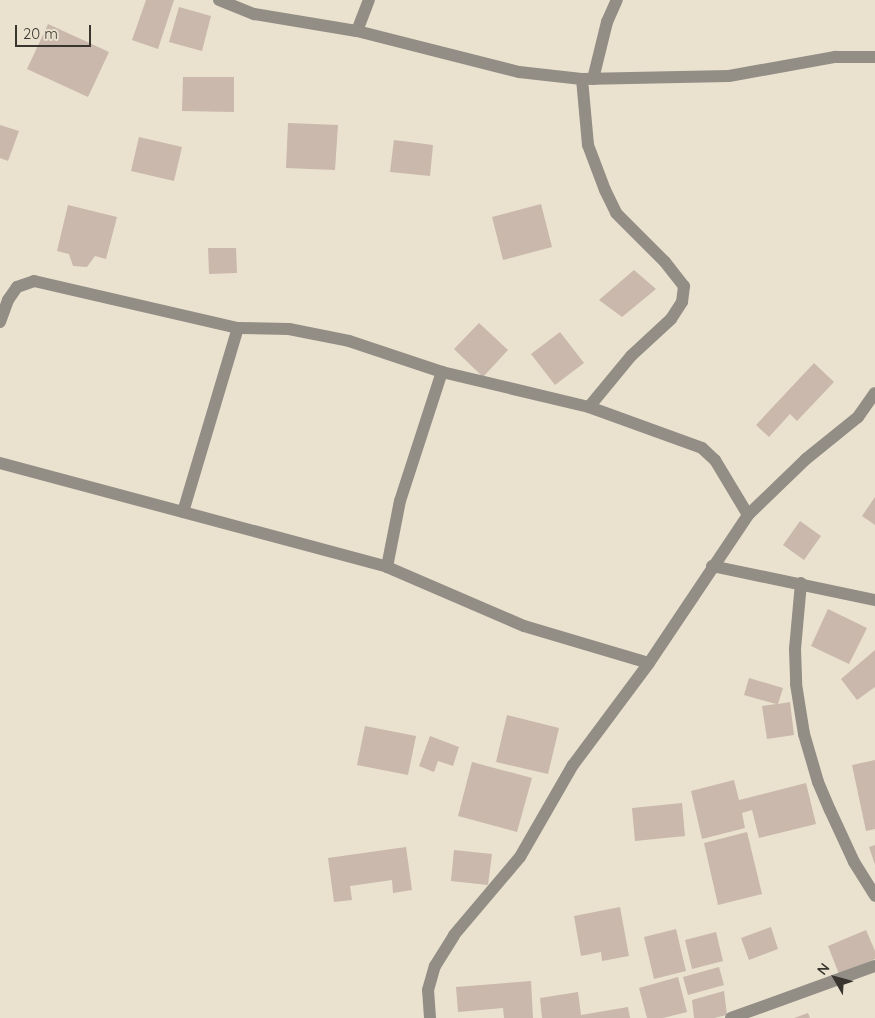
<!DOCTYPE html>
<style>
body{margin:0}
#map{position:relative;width:875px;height:1018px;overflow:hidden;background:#eae2cf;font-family:Quicksand,sans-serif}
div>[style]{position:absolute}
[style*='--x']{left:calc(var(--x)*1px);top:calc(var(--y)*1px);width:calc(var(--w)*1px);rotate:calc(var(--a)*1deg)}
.building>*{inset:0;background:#c9b8ab}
.minor>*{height:12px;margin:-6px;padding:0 6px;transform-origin:6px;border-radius:6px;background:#928e86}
span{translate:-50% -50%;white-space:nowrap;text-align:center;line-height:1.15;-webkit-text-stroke:4px #eae2cf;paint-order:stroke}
.north{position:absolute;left:810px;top:953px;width:50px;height:50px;-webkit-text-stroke:4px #eae2cf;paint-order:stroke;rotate:308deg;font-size:14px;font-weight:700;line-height:20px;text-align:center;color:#39362f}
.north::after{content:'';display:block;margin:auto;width:18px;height:22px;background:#39362f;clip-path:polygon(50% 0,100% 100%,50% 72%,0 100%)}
.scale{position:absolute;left:15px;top:25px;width:76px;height:22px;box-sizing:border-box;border:2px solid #39362f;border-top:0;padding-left:6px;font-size:15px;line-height:18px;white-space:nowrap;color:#39362f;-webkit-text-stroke:4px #eae2cf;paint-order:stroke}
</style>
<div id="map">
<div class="building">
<i style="clip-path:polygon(146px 0,174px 0,158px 49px,132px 40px)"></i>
<i style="clip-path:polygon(179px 7px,211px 16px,202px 51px,169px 42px)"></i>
<i style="clip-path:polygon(48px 24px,109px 52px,88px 97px,27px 69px)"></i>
<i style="clip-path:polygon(183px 77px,234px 77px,234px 112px,182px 111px)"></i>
<i style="clip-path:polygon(288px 123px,338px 125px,335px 170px,286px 168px)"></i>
<i style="clip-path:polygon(0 125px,19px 131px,8px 161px,0 158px)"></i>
<i style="clip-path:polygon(139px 137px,182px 147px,174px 181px,131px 171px)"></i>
<i style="clip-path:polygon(394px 140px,433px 145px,430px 176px,390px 172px)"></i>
<i style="clip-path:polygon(541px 204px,552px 247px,503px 260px,492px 217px)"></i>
<i style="clip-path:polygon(68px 205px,117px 217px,106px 259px,95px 256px,87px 267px,73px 266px,69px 254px,57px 251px)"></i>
<i style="clip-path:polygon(208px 248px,236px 248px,237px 273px,209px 274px)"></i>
<i style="clip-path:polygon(634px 270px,656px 289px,622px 317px,599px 300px)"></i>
<i style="clip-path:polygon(479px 323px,508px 350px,483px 377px,454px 349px)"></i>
<i style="clip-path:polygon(560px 332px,584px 363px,555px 385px,531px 354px)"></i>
<i style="clip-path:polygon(814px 363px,834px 382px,797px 421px,790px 414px,769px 437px,756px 425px)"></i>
<i style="clip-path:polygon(875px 497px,875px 525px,862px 516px)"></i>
<i style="clip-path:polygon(800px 521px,821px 536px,804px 560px,783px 545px)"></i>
<i style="clip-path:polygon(828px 609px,867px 628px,849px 664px,811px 646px)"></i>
<i style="clip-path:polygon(875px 650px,875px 687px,857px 700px,841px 679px)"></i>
<i style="clip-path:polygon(749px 678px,783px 688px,778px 704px,790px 702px,794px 735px,767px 739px,762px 706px,776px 704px,744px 695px)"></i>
<i style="clip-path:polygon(507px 715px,559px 728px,548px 774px,496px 762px)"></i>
<i style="clip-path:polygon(365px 726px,416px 736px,408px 775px,357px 765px)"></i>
<i style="clip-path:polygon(430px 736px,459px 747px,453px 766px,438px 761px,434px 772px,419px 766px)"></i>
<i style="clip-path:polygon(875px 760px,875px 829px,866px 831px,852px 765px)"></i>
<i style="clip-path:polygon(472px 762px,532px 778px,517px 832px,458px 816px)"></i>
<i style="clip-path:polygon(734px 780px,739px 800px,806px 783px,816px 824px,759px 838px,752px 810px,742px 813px,745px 828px,702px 839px,691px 791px)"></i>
<i style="clip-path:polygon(682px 803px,685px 836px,635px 841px,632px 808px)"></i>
<i style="clip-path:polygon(747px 832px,762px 894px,718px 905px,704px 843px)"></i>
<i style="clip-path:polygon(875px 845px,875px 865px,869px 847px)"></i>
<i style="clip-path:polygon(406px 847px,412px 890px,393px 893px,392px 880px,350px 886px,352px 900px,334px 902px,328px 858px)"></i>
<i style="clip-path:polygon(454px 850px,492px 854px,488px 885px,451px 881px)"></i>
<i style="clip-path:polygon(620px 907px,629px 956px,602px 961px,601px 952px,581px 956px,574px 916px)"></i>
<i style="clip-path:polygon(771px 927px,778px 949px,749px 960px,741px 938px)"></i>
<i style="clip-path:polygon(676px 929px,686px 971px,654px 979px,644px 937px)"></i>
<i style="clip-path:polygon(866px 930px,875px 951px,875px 959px,839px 974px,828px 946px)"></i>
<i style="clip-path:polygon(716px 932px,723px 961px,692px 969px,685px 940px)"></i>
<i style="clip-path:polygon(719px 967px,724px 985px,688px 995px,683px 977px)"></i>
<i style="clip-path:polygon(678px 977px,687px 1012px,663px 1018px,647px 1018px,639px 988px)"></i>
<i style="clip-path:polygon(531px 981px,533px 1018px,504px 1018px,503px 1008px,458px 1012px,456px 987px)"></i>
<i style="clip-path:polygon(724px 991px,727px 1015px,714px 1018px,694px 1018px,692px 1000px)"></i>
<i style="clip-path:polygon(578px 992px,581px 1015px,628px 1007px,630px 1018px,542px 1018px,540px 998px)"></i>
<i style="clip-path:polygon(808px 1013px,810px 1018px,794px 1018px)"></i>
</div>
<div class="minor">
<i style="--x:219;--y:0;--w:38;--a:22"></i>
<i style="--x:254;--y:14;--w:104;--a:9.4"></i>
<i style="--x:357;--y:31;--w:167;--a:14.2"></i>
<i style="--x:519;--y:72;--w:63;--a:6.3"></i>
<i style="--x:582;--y:79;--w:147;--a:-1.2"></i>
<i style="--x:729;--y:76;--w:108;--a:-10.2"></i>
<i style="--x:835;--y:57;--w:40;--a:0"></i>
<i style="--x:357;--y:31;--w:33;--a:-69"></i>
<i style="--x:582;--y:79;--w:66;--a:84.8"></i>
<i style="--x:588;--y:145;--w:48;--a:69.3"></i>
<i style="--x:605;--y:190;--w:25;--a:64"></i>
<i style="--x:616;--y:213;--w:69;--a:45"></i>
<i style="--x:665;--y:262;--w:31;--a:52"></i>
<i style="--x:684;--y:286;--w:16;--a:97"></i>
<i style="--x:682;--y:302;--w:20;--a:123"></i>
<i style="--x:671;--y:319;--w:54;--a:137.2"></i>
<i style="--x:631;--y:356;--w:66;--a:129.5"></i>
<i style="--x:593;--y:79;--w:59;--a:-76.2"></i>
<i style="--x:607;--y:22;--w:24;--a:-66"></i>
<i style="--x:0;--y:322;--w:23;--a:-70"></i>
<i style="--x:8;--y:300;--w:16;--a:-55"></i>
<i style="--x:17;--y:287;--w:18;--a:-19"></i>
<i style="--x:34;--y:281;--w:209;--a:13"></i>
<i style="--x:238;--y:328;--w:51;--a:1.1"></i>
<i style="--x:289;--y:329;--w:61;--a:11.3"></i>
<i style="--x:349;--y:341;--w:98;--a:18.4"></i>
<i style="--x:442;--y:372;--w:151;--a:13.4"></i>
<i style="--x:589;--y:407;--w:120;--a:19.9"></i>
<i style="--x:702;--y:448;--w:18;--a:43"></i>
<i style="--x:715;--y:460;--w:64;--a:59"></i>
<i style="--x:0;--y:463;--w:401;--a:15"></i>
<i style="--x:387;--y:567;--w:149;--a:23.3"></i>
<i style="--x:524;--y:626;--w:130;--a:16.5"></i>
<i style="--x:183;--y:512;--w:192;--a:-73.4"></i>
<i style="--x:712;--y:566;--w:167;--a:11.8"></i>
<i style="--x:387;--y:567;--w:67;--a:-78.9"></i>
<i style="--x:400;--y:501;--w:136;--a:-72"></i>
<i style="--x:801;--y:583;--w:66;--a:95.2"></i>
<i style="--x:795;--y:649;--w:35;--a:88"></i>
<i style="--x:796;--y:684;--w:51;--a:80.9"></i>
<i style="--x:804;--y:734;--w:50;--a:73.7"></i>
<i style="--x:818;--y:782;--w:30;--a:67"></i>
<i style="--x:830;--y:810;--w:57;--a:65.2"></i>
<i style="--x:854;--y:862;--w:40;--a:58"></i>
<i style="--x:430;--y:1018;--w:28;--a:-94"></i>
<i style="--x:428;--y:990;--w:25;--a:-74"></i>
<i style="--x:435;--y:966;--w:36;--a:-58"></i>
<i style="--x:454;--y:935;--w:102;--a:-49.8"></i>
<i style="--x:520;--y:857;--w:106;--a:-60.1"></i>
<i style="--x:573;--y:765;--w:127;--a:-53.3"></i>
<i style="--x:649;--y:663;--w:178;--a:-56.2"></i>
<i style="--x:748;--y:515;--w:81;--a:-44"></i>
<i style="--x:806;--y:459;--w:67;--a:-38.9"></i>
<i style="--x:858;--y:417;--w:29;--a:-55"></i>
<i style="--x:731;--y:1018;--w:153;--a:-19.9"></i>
</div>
<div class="north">N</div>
<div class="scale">20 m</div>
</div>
